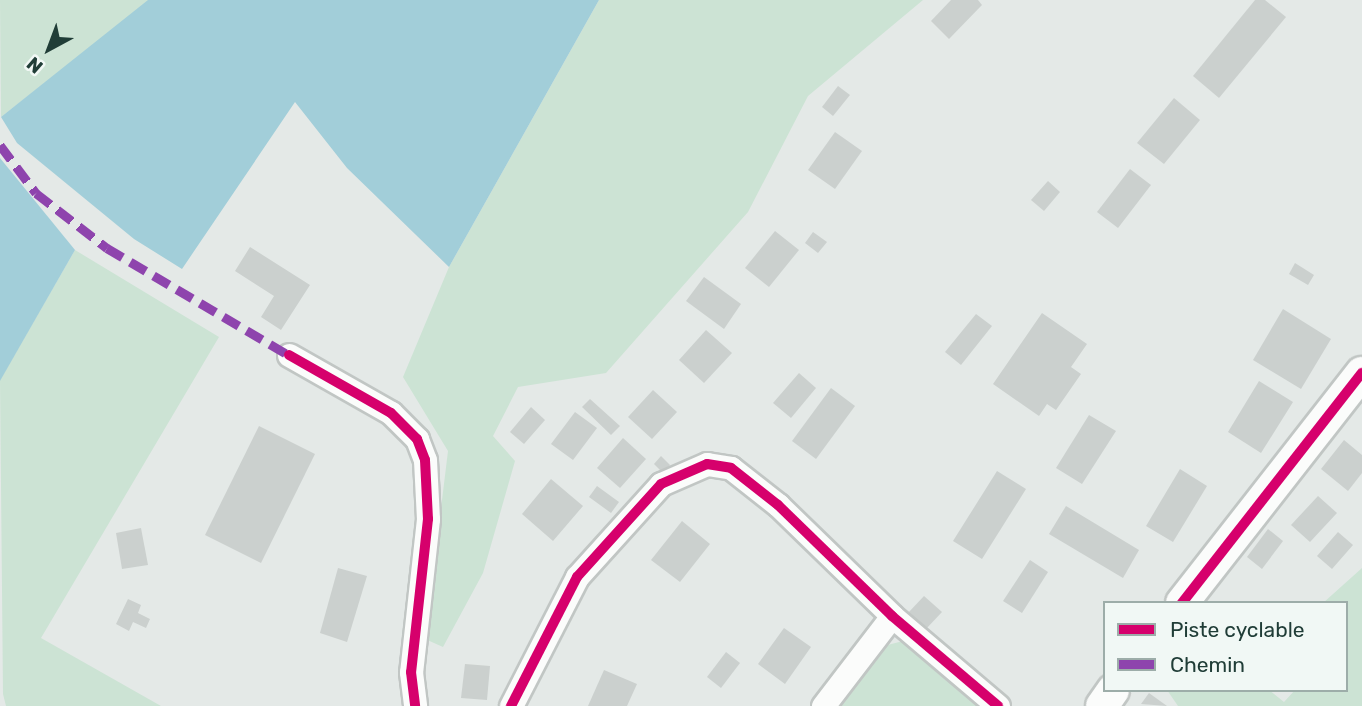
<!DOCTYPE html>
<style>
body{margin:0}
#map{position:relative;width:1362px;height:706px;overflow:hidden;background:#e4e9e7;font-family:Rubik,sans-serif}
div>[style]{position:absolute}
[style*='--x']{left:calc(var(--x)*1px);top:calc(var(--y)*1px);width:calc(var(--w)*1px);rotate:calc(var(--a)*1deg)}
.green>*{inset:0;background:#cce3d4}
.water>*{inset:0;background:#a2ced9}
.building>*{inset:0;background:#cbd0ce}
.roads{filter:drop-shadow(2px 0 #c1c6c4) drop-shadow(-2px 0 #c1c6c4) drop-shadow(0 2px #c1c6c4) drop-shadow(0 -2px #c1c6c4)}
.street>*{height:23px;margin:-11.5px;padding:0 11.5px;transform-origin:11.5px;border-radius:11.5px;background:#fbfcfb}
.secondary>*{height:32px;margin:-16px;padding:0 16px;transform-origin:16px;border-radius:16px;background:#fbfcfb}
.quiet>*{height:9px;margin-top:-4.5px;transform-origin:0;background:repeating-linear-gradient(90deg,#8e44ad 0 18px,transparent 0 27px)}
.cycleway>*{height:10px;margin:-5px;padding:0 5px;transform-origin:5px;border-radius:5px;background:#d6006c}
span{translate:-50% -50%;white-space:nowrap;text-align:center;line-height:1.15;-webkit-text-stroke:6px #f1f8f5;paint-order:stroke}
.legend{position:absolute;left:1103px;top:601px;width:245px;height:91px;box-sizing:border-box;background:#f1f8f5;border:2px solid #9dada9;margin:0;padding:9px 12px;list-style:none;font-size:21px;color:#203d37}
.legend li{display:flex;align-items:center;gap:14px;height:35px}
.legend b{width:35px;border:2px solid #9dada9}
.north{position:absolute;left:14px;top:14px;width:70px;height:70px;-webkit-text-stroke:5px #f1f8f5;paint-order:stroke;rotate:221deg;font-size:19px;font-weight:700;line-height:28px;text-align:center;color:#203d37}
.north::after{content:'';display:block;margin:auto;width:24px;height:32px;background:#203d37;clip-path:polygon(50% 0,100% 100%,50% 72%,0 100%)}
</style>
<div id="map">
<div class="green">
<i style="clip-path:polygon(0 0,151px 0,1px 117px)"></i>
<i style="clip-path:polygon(599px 0,923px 0,808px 96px,748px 212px,606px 373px,518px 387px,493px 436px,515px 461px,483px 573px,443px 647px,425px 639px,448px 451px,403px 377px,449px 267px)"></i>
<i style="clip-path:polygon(75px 250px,219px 337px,41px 638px,161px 706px,6px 706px,3px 694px,0 380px)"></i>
<i style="clip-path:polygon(1362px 568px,1362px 706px,1178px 706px,1167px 690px,1269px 690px,1284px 702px,1295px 690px,1346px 690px,1346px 603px,1323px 603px)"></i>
<i style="clip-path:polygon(903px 641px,917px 651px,980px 706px,836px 706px,880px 647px)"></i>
</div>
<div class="water">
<i style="clip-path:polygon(148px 0,599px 0,449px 267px,347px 168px,295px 102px,182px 269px,134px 239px,17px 143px,1px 117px)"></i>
<i style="clip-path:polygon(0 158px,75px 250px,0 381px)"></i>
</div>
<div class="building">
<i style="clip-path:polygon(951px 0,978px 0,982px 5px,949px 39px,931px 21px)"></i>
<i style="clip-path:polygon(1255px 0,1265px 0,1286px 17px,1219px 98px,1193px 76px)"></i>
<i style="clip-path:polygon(838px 86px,850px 95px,833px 116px,822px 107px)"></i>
<i style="clip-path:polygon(1174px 98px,1200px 120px,1164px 164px,1137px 143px)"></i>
<i style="clip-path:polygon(835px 132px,862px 151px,835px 189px,808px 170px)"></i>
<i style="clip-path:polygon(1130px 169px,1151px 185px,1118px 228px,1097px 212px)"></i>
<i style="clip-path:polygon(1048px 181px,1060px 192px,1044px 211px,1031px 200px)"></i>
<i style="clip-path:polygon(775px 231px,799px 250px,769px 287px,745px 268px)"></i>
<i style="clip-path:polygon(813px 232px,827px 242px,818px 253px,805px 243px)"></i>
<i style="clip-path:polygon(250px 247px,310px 285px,281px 330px,261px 317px,274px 296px,235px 271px)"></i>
<i style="clip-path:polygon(1295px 263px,1314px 275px,1308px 285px,1289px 274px)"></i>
<i style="clip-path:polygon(704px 277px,741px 304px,724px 329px,686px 301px)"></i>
<i style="clip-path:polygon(1283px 309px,1331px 339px,1301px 389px,1253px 360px)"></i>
<i style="clip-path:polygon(1042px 313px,1087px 344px,1071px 367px,1081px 374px,1056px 410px,1047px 404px,1039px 416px,993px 384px)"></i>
<i style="clip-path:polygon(976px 314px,992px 326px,961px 365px,945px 352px)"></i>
<i style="clip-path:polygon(706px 330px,732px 353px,704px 383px,679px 360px)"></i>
<i style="clip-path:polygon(799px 373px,816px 388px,791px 418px,773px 403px)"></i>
<i style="clip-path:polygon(1259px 381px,1293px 402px,1261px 453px,1228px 432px)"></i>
<i style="clip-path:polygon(831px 388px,855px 406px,816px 459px,792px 441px)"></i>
<i style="clip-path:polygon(653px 390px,677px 412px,652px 439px,628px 417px)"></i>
<i style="clip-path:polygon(590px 399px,620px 426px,611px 435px,582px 407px)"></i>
<i style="clip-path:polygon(531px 407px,545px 420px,524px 444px,510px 432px)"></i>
<i style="clip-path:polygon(575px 412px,597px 428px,573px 460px,551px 444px)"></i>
<i style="clip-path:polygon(1089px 415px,1116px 431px,1082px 484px,1056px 468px)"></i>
<i style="clip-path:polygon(259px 426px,315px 454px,261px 563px,205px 535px)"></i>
<i style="clip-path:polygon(623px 438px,646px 459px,620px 488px,597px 468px)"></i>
<i style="clip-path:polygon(1344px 440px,1362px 455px,1362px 473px,1348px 491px,1321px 469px)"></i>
<i style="clip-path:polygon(661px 456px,670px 465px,663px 473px,654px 464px)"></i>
<i style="clip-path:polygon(1180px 469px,1207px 486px,1173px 542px,1146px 526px)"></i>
<i style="clip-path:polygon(997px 471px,1026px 489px,982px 559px,953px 541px)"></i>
<i style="clip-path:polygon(551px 479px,583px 506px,553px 541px,522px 514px)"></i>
<i style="clip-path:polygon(597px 486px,619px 502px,611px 513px,589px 497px)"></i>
<i style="clip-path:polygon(1318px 496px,1337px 513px,1310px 542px,1291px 525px)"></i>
<i style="clip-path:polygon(1066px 506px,1139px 550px,1123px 578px,1049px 534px)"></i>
<i style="clip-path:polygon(682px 521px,710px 544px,680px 582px,651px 560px)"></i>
<i style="clip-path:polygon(141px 528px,148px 565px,122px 569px,116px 533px)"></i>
<i style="clip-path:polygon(1268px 529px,1283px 541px,1262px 569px,1247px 557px)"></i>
<i style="clip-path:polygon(1338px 532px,1353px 545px,1332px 569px,1317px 556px)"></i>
<i style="clip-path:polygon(1030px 560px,1048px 572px,1022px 613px,1003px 601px)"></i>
<i style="clip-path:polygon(338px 568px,367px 576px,347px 642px,320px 633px)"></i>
<i style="clip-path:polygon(924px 596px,942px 612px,926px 629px,908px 613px)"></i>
<i style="clip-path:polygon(128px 599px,141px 605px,138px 613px,150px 619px,146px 628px,133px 622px,129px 631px,116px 624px)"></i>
<i style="clip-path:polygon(784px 628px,811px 647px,785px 684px,758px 664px)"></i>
<i style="clip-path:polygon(726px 652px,740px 663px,721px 688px,707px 677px)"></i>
<i style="clip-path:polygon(465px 664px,490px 666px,487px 700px,461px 698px)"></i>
<i style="clip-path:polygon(604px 670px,637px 684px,627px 706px,588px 706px)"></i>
<i style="clip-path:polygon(1149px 693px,1167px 706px,1141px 704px)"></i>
</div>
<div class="roads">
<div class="street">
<i style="--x:289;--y:355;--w:117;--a:29.6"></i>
<i style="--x:391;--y:413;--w:37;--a:45"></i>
<i style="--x:417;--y:439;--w:22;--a:69"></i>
<i style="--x:425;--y:460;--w:59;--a:87.1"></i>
<i style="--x:428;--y:519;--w:154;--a:96.3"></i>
<i style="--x:411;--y:672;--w:34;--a:83"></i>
<i style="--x:511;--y:706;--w:145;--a:-62.9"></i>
<i style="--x:577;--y:577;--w:125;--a:-47.9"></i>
<i style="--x:661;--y:484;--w:50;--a:-23.5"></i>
<i style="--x:707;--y:464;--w:24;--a:9"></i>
<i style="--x:731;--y:468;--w:60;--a:38.2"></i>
<i style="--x:778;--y:505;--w:159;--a:44.2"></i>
<i style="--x:892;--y:616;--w:139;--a:40.3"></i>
<i style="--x:823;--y:706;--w:113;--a:-52.5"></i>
</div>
<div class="secondary">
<i style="--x:1182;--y:603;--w:292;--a:-52"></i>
<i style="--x:1102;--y:706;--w:19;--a:-55"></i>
</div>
</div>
<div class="quiet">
<i style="--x:0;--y:145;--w:60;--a:53.1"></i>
<i style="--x:36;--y:193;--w:90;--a:37.8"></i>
<i style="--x:107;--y:248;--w:211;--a:30.5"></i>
</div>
<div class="cycleway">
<i style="--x:289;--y:355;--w:117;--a:29.6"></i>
<i style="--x:391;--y:413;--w:37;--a:45"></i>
<i style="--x:417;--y:439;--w:22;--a:69"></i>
<i style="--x:425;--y:460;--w:59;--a:87.1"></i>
<i style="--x:428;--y:519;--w:154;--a:96.3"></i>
<i style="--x:411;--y:672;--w:34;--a:83"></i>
<i style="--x:1182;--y:603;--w:292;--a:-52"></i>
<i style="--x:511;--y:706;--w:145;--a:-62.9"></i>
<i style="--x:577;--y:577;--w:125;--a:-47.9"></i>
<i style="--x:661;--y:484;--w:50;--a:-23.5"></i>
<i style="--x:707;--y:464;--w:24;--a:9"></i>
<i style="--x:731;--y:468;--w:60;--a:38.2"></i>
<i style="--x:778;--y:505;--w:159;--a:44.2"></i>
<i style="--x:892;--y:616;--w:139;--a:40.3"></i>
</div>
<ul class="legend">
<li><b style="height:9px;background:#d6006c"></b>Piste cyclable</li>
<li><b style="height:9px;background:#8e44ad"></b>Chemin</li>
</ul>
<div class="north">N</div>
</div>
